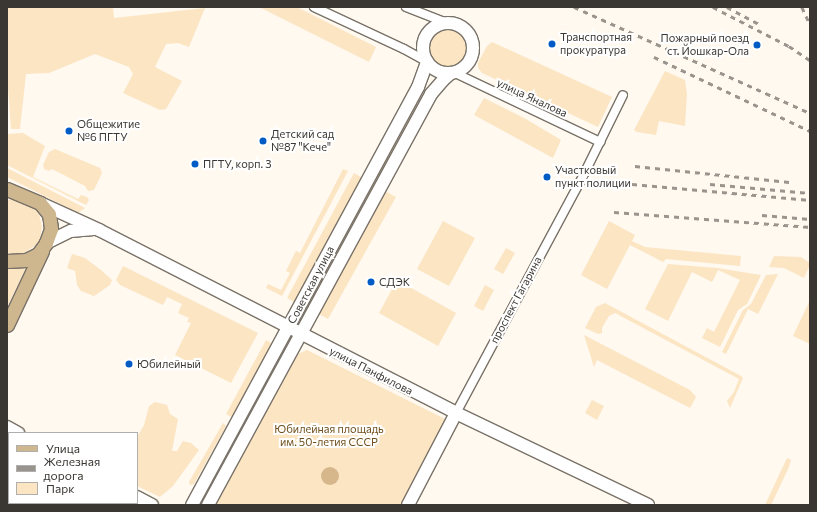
<!DOCTYPE html>
<meta charset="utf-8">
<style>
body{margin:0}
#map{position:relative;width:817px;height:512px;overflow:hidden;background:#fff9f0;font-family:Commissioner,sans-serif}
div>[style]{position:absolute}
[style*='--x']{left:calc(var(--x)*1px);top:calc(var(--y)*1px);width:calc(var(--w)*1px);rotate:calc(var(--a)*1deg)}
.green>*{inset:0;background:#fce5c3}
.round{border-radius:50%}
.water>*{inset:0;background:#d5b78b}
.roads{filter:drop-shadow(1px 0 #797268) drop-shadow(-1px 0 #797268) drop-shadow(0 1px #797268) drop-shadow(0 -1px #797268)}
.street>*{height:8px;margin:-4px;padding:0 4px;transform-origin:4px;border-radius:4px;background:#fff}
.secondary>*{height:12px;margin:-6px;padding:0 6px;transform-origin:6px;border-radius:6px;background:#fff}
.secondary>.ring{margin:-6px;padding:0;box-sizing:content-box;background:none;border:12px solid #fff;border-radius:50%}
.primary>*{height:13px;margin:-6.5px;padding:0 6.5px;transform-origin:6.5px;border-radius:6.5px;background:#ceb68e}
.rail>*{height:2.5px;margin-top:-1.25px;transform-origin:0;background:repeating-linear-gradient(90deg,#99958e 0 5px,transparent 0 10px)}
.dots>*{width:11px;height:11px;translate:-50% -50%;box-sizing:border-box;border:2px solid #fff;border-radius:50%}
span{translate:-50% -50%;white-space:nowrap;text-align:center;line-height:1.15;-webkit-text-stroke:4px #fff;paint-order:stroke}
.poi-label{font-size:11px;color:#3a3733}
.left{translate:0 -50%;text-align:left}
.right{translate:-100% -50%;text-align:right}
.street-label{font-size:11px;color:#3a3733}
.park-label{font-size:11px;color:#6f501d}
.frame{position:absolute;inset:0;border:8px solid #3a3733;pointer-events:none}
.legend{position:absolute;left:8px;top:432px;width:130px;height:72px;box-sizing:border-box;background:#fff;border:1px solid #b0afad;margin:0;padding:5px 7px;list-style:none;font-size:12px;color:#3a3733}
.legend li{display:flex;align-items:center;gap:8px;height:20px}
.legend b{width:20px;border:1px solid #b0afad}
</style>
<div id="map">
<div class="green">
<i style="clip-path:polygon(7px 7px,13px 8px,113px 7px,114px 18px,205px 8px,189px 47px,178px 43px,166px 44px,155px 67px,182px 81px,166px 109px,160px 110px,123px 93px,133px 74px,129px 67px,95px 54px,49px 73px,26px 74px,20px 129px,11px 129px,7px 74px)"></i>
<i style="clip-path:polygon(259px 7px,297px 7px,376px 47px,369px 62px)"></i>
<i class="round" style="left:428px;top:29px;width:38px;height:38px"></i>
<i style="clip-path:polygon(492px 42px,612px 97px,598px 127px,482px 73px,478px 68px,478px 63px,487px 46px)"></i>
<i style="clip-path:polygon(665px 71px,685px 80px,687px 94px,685px 126px,659px 121px,656px 135px,637px 132px,634px 130px)"></i>
<i style="clip-path:polygon(484px 98px,526px 119px,561px 140px,553px 158px,474px 115px)"></i>
<i style="clip-path:polygon(418px 99px,421px 101px,308px 308px,305px 306px)"></i>
<i style="clip-path:polygon(23px 133px,45px 146px,33px 177px,78px 199px,81px 195px,87px 197px,89px 200px,86px 205px,7px 165px,7px 134px)"></i>
<i style="clip-path:polygon(55px 149px,100px 168px,102px 173px,94px 190px,88px 191px,85px 186px,52px 169px,49px 171px,44px 169px,43px 165px,49px 152px)"></i>
<i style="clip-path:polygon(7px 168px,11px 170px,85px 208px,78px 213px,7px 177px)"></i>
<i style="clip-path:polygon(343px 169px,348px 171px,282px 296px,266px 288px,268px 284px,281px 290px,290px 273px,286px 271px,296px 251px,300px 253px)"></i>
<i style="clip-path:polygon(354px 173px,364px 179px,296px 303px,287px 298px)"></i>
<i style="clip-path:polygon(385px 191px,396px 197px,328px 319px,317px 313px)"></i>
<i style="clip-path:polygon(13px 199px,31px 204px,39px 214px,42px 227px,40px 239px,36px 245px,22px 254px,14px 255px,7px 254px,7px 200px)"></i>
<i style="clip-path:polygon(443px 221px,475px 238px,449px 286px,417px 269px)"></i>
<i style="clip-path:polygon(609px 221px,635px 235px,632px 241px,645px 247px,741px 256px,740px 266px,666px 259px,663px 262px,630px 245px,607px 289px,581px 275px)"></i>
<i style="clip-path:polygon(506px 248px,515px 253px,503px 274px,494px 269px)"></i>
<i style="clip-path:polygon(72px 254px,85px 258px,101px 270px,112px 280px,110px 285px,94px 296px,81px 291px,77px 285px,75px 271px,67px 268px)"></i>
<i style="clip-path:polygon(774px 256px,801px 257px,810px 263px,810px 265px,804px 278px,784px 268px,769px 267px)"></i>
<i style="clip-path:polygon(668px 264px,717px 268px,761px 275px,747px 304px,738px 310px,720px 347px,702px 338px,707px 328px,714px 332px,740px 280px,718px 270px,712px 282px,692px 272px,668px 321px,645px 309px)"></i>
<i style="clip-path:polygon(27px 266px,7px 307px,7px 268px,15px 269px)"></i>
<i style="clip-path:polygon(123px 266px,258px 333px,231px 383px,175px 355px,191px 323px,187px 322px,189px 318px,178px 313px,182px 304px,167px 297px,163px 305px,120px 285px,116px 280px)"></i>
<i style="clip-path:polygon(778px 274px,758px 314px,748px 309px,726px 354px,722px 352px,743px 310px,751px 304px,766px 275px)"></i>
<i style="clip-path:polygon(397px 280px,456px 313px,438px 346px,379px 313px)"></i>
<i style="clip-path:polygon(485px 285px,494px 290px,483px 311px,474px 306px)"></i>
<i style="clip-path:polygon(810px 300px,810px 344px,793px 336px)"></i>
<i style="clip-path:polygon(605px 303px,741px 376px,743px 378px,730px 408px,727px 401px,734px 392px,739px 379px,615px 313px,609px 316px,602px 328px,602px 333px,598px 334px,585px 328px,596px 307px)"></i>
<i style="clip-path:polygon(584px 335px,690px 390px,696px 397px,690px 408px,597px 360px,594px 367px)"></i>
<i style="clip-path:polygon(266px 340px,273px 344px,233px 418px,226px 414px)"></i>
<i style="clip-path:polygon(307px 350px,447px 420px,401px 505px,214px 505px,295px 355px)"></i>
<i style="clip-path:polygon(592px 400px,604px 406px,597px 420px,585px 413px)"></i>
<i style="clip-path:polygon(155px 402px,167px 405px,170px 414px,178px 419px,172px 451px,177px 451px,183px 441px,191px 443px,199px 450px,173px 486px,160px 497px,137px 486px,137px 437px,144px 425px,149px 406px)"></i>
<i style="clip-path:polygon(223px 423px,226px 426px,194px 484px,190px 485px,189px 482px)"></i>
<i style="clip-path:polygon(787px 458px,791px 460px,789px 467px,771px 505px,765px 505px)"></i>
</div>
<div class="water">
<i class="round" style="left:321px;top:467px;width:18px;height:18px"></i>
</div>
<div class="roads">
<div class="street">
<i style="--x:314;--y:7;--w:99;--a:25"></i>
<i style="--x:404;--y:49;--w:26;--a:29"></i>
<i style="--x:406;--y:7;--w:44;--a:21.3"></i>
<i style="--x:455;--y:73;--w:161;--a:25.4"></i>
<i style="--x:456;--y:413;--w:269;--a:-61.8"></i>
<i style="--x:583;--y:176;--w:90;--a:-63.7"></i>
</div>
<div class="secondary">
<i class="ring" style="left:423px;top:23px;width:38px;height:38px"></i>
<i style="--x:40;--y:203;--w:65;--a:24.6"></i>
<i style="--x:99;--y:230;--w:401;--a:27.1"></i>
<i style="--x:456;--y:413;--w:213;--a:25.6"></i>
<i style="--x:46;--y:243;--w:28;--a:-26"></i>
<i style="--x:71;--y:231;--w:23;--a:-5"></i>
<i style="--x:7;--y:427;--w:13;--a:29"></i>
<i style="--x:137;--y:497;--w:17;--a:28"></i>
<i style="--x:192;--y:505;--w:475;--a:-61.6"></i>
<i style="--x:418;--y:87;--w:27;--a:-70"></i>
<i style="--x:208;--y:505;--w:468;--a:-61.5"></i>
<i style="--x:431;--y:94;--w:18;--a:-49"></i>
<i style="--x:443;--y:80;--w:9;--a:-41"></i>
<i style="--x:408;--y:505;--w:104;--a:-62.4"></i>
</div>
<div class="primary">
<i style="--x:7;--y:189;--w:36;--a:23"></i>
<i style="--x:40;--y:203;--w:14;--a:51"></i>
<i style="--x:49;--y:214;--w:15;--a:82"></i>
<i style="--x:51;--y:229;--w:15;--a:110"></i>
<i style="--x:46;--y:243;--w:14;--a:126"></i>
<i style="--x:38;--y:254;--w:13;--a:153"></i>
<i style="--x:26;--y:260;--w:19;--a:177"></i>
<i style="--x:7;--y:325;--w:82;--a:-64.7"></i>
</div>
</div>
<div class="rail">
<i style="--x:574;--y:7;--w:259;--a:24.2"></i>
<i style="--x:713;--y:7;--w:85;--a:27.2"></i>
<i style="--x:789;--y:46;--w:25;--a:34"></i>
<i style="--x:727;--y:7;--w:36;--a:28"></i>
<i style="--x:802;--y:7;--w:19;--a:65"></i>
<i style="--x:654;--y:57;--w:173;--a:25.4"></i>
<i style="--x:635;--y:166;--w:155;--a:5.9"></i>
<i style="--x:632;--y:184;--w:179;--a:5.1"></i>
<i style="--x:710;--y:184;--w:100;--a:5.1"></i>
<i style="--x:614;--y:212;--w:197;--a:4.4"></i>
<i style="--x:762;--y:215;--w:48;--a:4.8"></i>
</div>
<div class="dots">
<i style="left:552px;top:44px;background:#005bc4"></i>
<i style="left:757px;top:45px;background:#005bc4"></i>
<i style="left:69px;top:131px;background:#005bc4"></i>
<i style="left:263px;top:141px;background:#005bc4"></i>
<i style="left:195px;top:164px;background:#005bc4"></i>
<i style="left:547px;top:177px;background:#005bc4"></i>
<i style="left:371px;top:282px;background:#005bc4"></i>
<i style="left:129px;top:364px;background:#005bc4"></i>
</div>
<div class="poi-label">
<span class="left" style="left:560px;top:44px">Транспортная<br>прокуратура</span>
<span class="right" style="left:749px;top:45px">Пожарный поезд<br>ст. Йошкар-Ола</span>
<span class="left" style="left:77px;top:131px">Общежитие<br>№6 ПГТУ</span>
<span class="left" style="left:271px;top:141px">Детский сад<br>№87 "Кече"</span>
<span class="left" style="left:203px;top:164px">ПГТУ, корп. 3</span>
<span class="left" style="left:555px;top:177px">Участковый<br>пункт полиции</span>
<span class="left" style="left:379px;top:282px">СДЭК</span>
<span class="left" style="left:137px;top:364px">Юбилейный</span>
</div>
<div class="street-label">
<span style="left:532px;top:98px;rotate:25deg">улица Яналова</span>
<span style="left:311px;top:285px;rotate:-62deg">Советская улица</span>
<span style="left:516px;top:300px;rotate:-62deg">проспект Гагарина</span>
<span style="left:371px;top:371px;rotate:27deg">улица Панфилова</span>
</div>
<div class="park-label">
<span style="left:329px;top:436px">Юбилейная площадь<br>им. 50-летия СССР</span>
</div>
<div class="frame"></div>
<ul class="legend">
<li><b style="height:5px;background:#ceb68e"></b>Улица</li>
<li><b style="height:5px;background:#99958e"></b>Железная дорога</li>
<li><b style="height:11px;background:#fce5c3"></b>Парк</li>
</ul>
</div>
